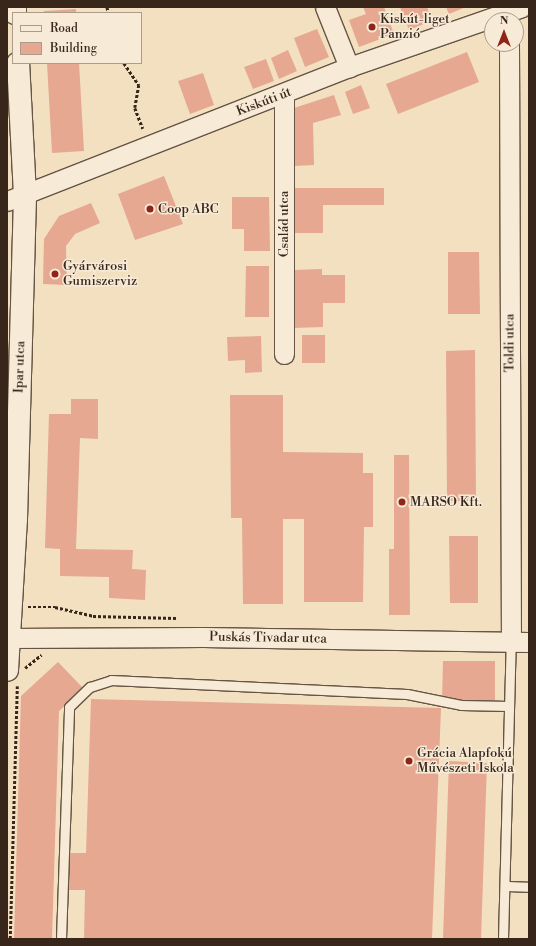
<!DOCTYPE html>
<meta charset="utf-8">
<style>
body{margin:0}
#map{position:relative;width:536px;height:946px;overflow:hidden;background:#f2e0c1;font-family:"Libre Bodoni",serif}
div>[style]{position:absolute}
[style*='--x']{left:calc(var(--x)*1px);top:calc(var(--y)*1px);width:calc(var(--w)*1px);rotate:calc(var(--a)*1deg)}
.building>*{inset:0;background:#e6a891}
.path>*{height:2.5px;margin-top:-1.25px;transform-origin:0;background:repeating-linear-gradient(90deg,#38261b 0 3px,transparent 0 5px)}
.roads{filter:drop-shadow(1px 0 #665444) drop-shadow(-1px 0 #665444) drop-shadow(0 1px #665444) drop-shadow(0 -1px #665444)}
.lane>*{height:9px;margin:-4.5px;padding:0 4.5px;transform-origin:4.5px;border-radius:4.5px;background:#f7ebd7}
.street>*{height:19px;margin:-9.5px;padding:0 9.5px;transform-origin:9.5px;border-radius:9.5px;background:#f7ebd7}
.secondary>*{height:22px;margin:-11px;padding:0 11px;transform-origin:11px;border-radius:11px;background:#f7ebd7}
.dots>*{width:11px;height:11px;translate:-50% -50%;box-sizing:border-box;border:2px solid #f7ebd7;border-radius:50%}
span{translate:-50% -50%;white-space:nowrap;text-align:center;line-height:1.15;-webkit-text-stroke:3px #f7ebd7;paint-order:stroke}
.poi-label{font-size:13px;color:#38261b}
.left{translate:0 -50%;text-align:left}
.street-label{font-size:13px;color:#38261b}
.frame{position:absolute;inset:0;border:8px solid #38261b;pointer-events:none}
.legend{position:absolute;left:12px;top:12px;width:130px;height:52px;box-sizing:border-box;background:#f7ebd7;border:1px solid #ab9c8c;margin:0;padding:5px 7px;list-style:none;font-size:12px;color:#38261b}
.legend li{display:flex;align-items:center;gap:8px;height:20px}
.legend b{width:20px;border:1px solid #ab9c8c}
.north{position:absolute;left:484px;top:12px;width:40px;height:40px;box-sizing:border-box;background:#f7ebd7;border:1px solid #ab9c8c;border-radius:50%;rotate:0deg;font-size:11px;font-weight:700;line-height:16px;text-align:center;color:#38261b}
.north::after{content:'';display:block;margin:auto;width:14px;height:18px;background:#8f2418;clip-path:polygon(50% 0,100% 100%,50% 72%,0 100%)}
</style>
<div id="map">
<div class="building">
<i style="clip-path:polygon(363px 7px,384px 7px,394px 34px,359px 47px,349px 20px,366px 14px)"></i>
<i style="clip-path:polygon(400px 7px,427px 7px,432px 21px,409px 30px)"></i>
<i style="clip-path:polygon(446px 7px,466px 7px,449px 14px)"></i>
<i style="clip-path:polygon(76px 9px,76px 13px,44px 13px,44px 11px)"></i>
<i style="clip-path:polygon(317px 29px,329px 57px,305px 67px,294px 38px)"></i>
<i style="clip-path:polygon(288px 50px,297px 71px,279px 79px,271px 58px)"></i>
<i style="clip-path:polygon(467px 52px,479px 82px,398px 114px,386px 84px)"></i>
<i style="clip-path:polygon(266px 59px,274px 81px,253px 89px,244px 67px)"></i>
<i style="clip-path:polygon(47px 63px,79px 63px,84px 151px,52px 153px)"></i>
<i style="clip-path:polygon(203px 73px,214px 105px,190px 114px,178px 81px)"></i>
<i style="clip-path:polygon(361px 85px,370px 108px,353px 114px,345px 92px)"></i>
<i style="clip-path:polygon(334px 95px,341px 115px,313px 123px,314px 165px,294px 166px,294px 108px)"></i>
<i style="clip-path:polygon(164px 176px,183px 224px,135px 240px,118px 194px)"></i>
<i style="clip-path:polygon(293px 188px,384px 188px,384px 205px,323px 205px,323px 233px,292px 233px)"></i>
<i style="clip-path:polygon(232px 197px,269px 197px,270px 251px,244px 251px,244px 229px,232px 229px)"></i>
<i style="clip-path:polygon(91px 203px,100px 223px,75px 234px,66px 246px,67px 285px,43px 284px,44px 239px,59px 216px)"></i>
<i style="clip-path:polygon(448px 252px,479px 252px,480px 314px,448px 314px)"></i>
<i style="clip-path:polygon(246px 266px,269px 266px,269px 317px,245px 317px)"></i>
<i style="clip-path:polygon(322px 269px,322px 275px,345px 275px,345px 303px,323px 303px,323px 327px,293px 328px,293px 270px)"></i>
<i style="clip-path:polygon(302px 335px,325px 335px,325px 363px,302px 363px)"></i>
<i style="clip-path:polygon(261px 336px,262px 372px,245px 373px,245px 360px,228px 361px,227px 337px)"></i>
<i style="clip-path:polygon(475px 350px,476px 501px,447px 501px,446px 351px)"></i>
<i style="clip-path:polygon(230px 395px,283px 395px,283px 452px,363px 453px,363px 473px,373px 473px,373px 527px,364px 527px,363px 602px,304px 602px,304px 519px,283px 519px,283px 604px,243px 604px,242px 518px,231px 518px)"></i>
<i style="clip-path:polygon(71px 399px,98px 399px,98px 439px,80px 438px,76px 549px,133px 550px,132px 569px,146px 570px,145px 600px,109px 598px,109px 577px,60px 576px,60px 549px,45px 548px,49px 414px,71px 414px)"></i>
<i style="clip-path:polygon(394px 455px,409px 455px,410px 615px,389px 615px,389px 549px,394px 549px)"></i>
<i style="clip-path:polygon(449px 536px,478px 536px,478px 603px,450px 603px)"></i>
<i style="clip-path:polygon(443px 661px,495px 661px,495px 700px,442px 700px)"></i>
<i style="clip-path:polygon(58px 662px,84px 689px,59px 711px,52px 939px,14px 939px,21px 696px)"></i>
<i style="clip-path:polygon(91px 699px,441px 708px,432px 939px,84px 939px,85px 890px,68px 890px,70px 853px,86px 853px)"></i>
<i style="clip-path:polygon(449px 761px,487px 763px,481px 939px,443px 939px)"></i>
</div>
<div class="path">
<i style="--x:107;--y:7;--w:6;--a:72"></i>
<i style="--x:124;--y:63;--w:27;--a:56"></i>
<i style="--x:139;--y:85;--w:23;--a:100"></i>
<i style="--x:135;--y:108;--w:22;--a:69"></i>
<i style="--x:28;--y:607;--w:27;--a:0"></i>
<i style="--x:55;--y:607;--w:39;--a:13"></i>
<i style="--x:93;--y:616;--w:83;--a:1.4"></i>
<i style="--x:25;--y:668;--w:21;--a:-39"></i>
<i style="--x:10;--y:939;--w:253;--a:-88.4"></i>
</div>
<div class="roads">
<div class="lane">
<i style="--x:505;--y:886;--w:24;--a:2"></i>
<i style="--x:61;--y:939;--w:232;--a:-88"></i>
<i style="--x:69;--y:707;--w:29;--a:-44"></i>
<i style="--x:90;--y:687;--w:22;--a:-18"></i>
<i style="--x:111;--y:680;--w:296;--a:2.7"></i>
<i style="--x:407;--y:694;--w:55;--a:11.5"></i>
<i style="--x:461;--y:705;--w:48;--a:1.2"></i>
<i style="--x:503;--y:939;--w:297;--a:-88.5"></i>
</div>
<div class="street">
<i style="--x:325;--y:7;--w:65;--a:68.2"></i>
<i style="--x:509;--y:44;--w:598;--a:89.81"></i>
<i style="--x:7;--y:201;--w:367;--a:-21.4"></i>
<i style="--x:349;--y:67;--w:183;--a:-19.1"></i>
<i style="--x:284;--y:354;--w:260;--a:-90"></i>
<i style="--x:7;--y:638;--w:196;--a:-0.3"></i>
<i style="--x:203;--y:637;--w:326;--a:0.9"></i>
</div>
<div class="secondary">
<i style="--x:15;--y:7;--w:6;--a:90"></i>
<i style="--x:7;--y:670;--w:151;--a:-86.6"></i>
<i style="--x:16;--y:519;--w:324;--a:-88.4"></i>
<i style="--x:25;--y:195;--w:132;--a:-93"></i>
</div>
</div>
<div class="dots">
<i style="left:372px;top:27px;background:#8f2418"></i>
<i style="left:150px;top:209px;background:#8f2418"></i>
<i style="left:55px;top:274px;background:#8f2418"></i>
<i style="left:402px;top:502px;background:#8f2418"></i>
<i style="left:409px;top:761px;background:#8f2418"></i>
</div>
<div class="poi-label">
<span class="left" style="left:380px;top:27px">Kiskút-liget<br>Panzió</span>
<span class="left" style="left:158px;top:209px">Coop ABC</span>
<span class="left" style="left:63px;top:274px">Gyárvárosi<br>Gumiszerviz</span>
<span class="left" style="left:410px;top:502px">MARSO Kft.</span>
<span class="left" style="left:417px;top:761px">Grácia Alapfokú<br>Művészeti Iskola</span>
</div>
<div class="street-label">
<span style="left:264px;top:102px;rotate:-21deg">Kiskúti út</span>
<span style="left:284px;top:224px;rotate:-90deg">Család utca</span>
<span style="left:510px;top:343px;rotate:-90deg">Toldi utca</span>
<span style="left:20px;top:367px;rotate:-88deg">Ipar utca</span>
<span style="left:268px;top:638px;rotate:1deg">Puskás Tivadar utca</span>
</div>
<div class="frame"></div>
<ul class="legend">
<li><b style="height:5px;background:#f7ebd7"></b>Road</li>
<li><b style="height:11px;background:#e6a891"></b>Building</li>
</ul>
<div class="north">N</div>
</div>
